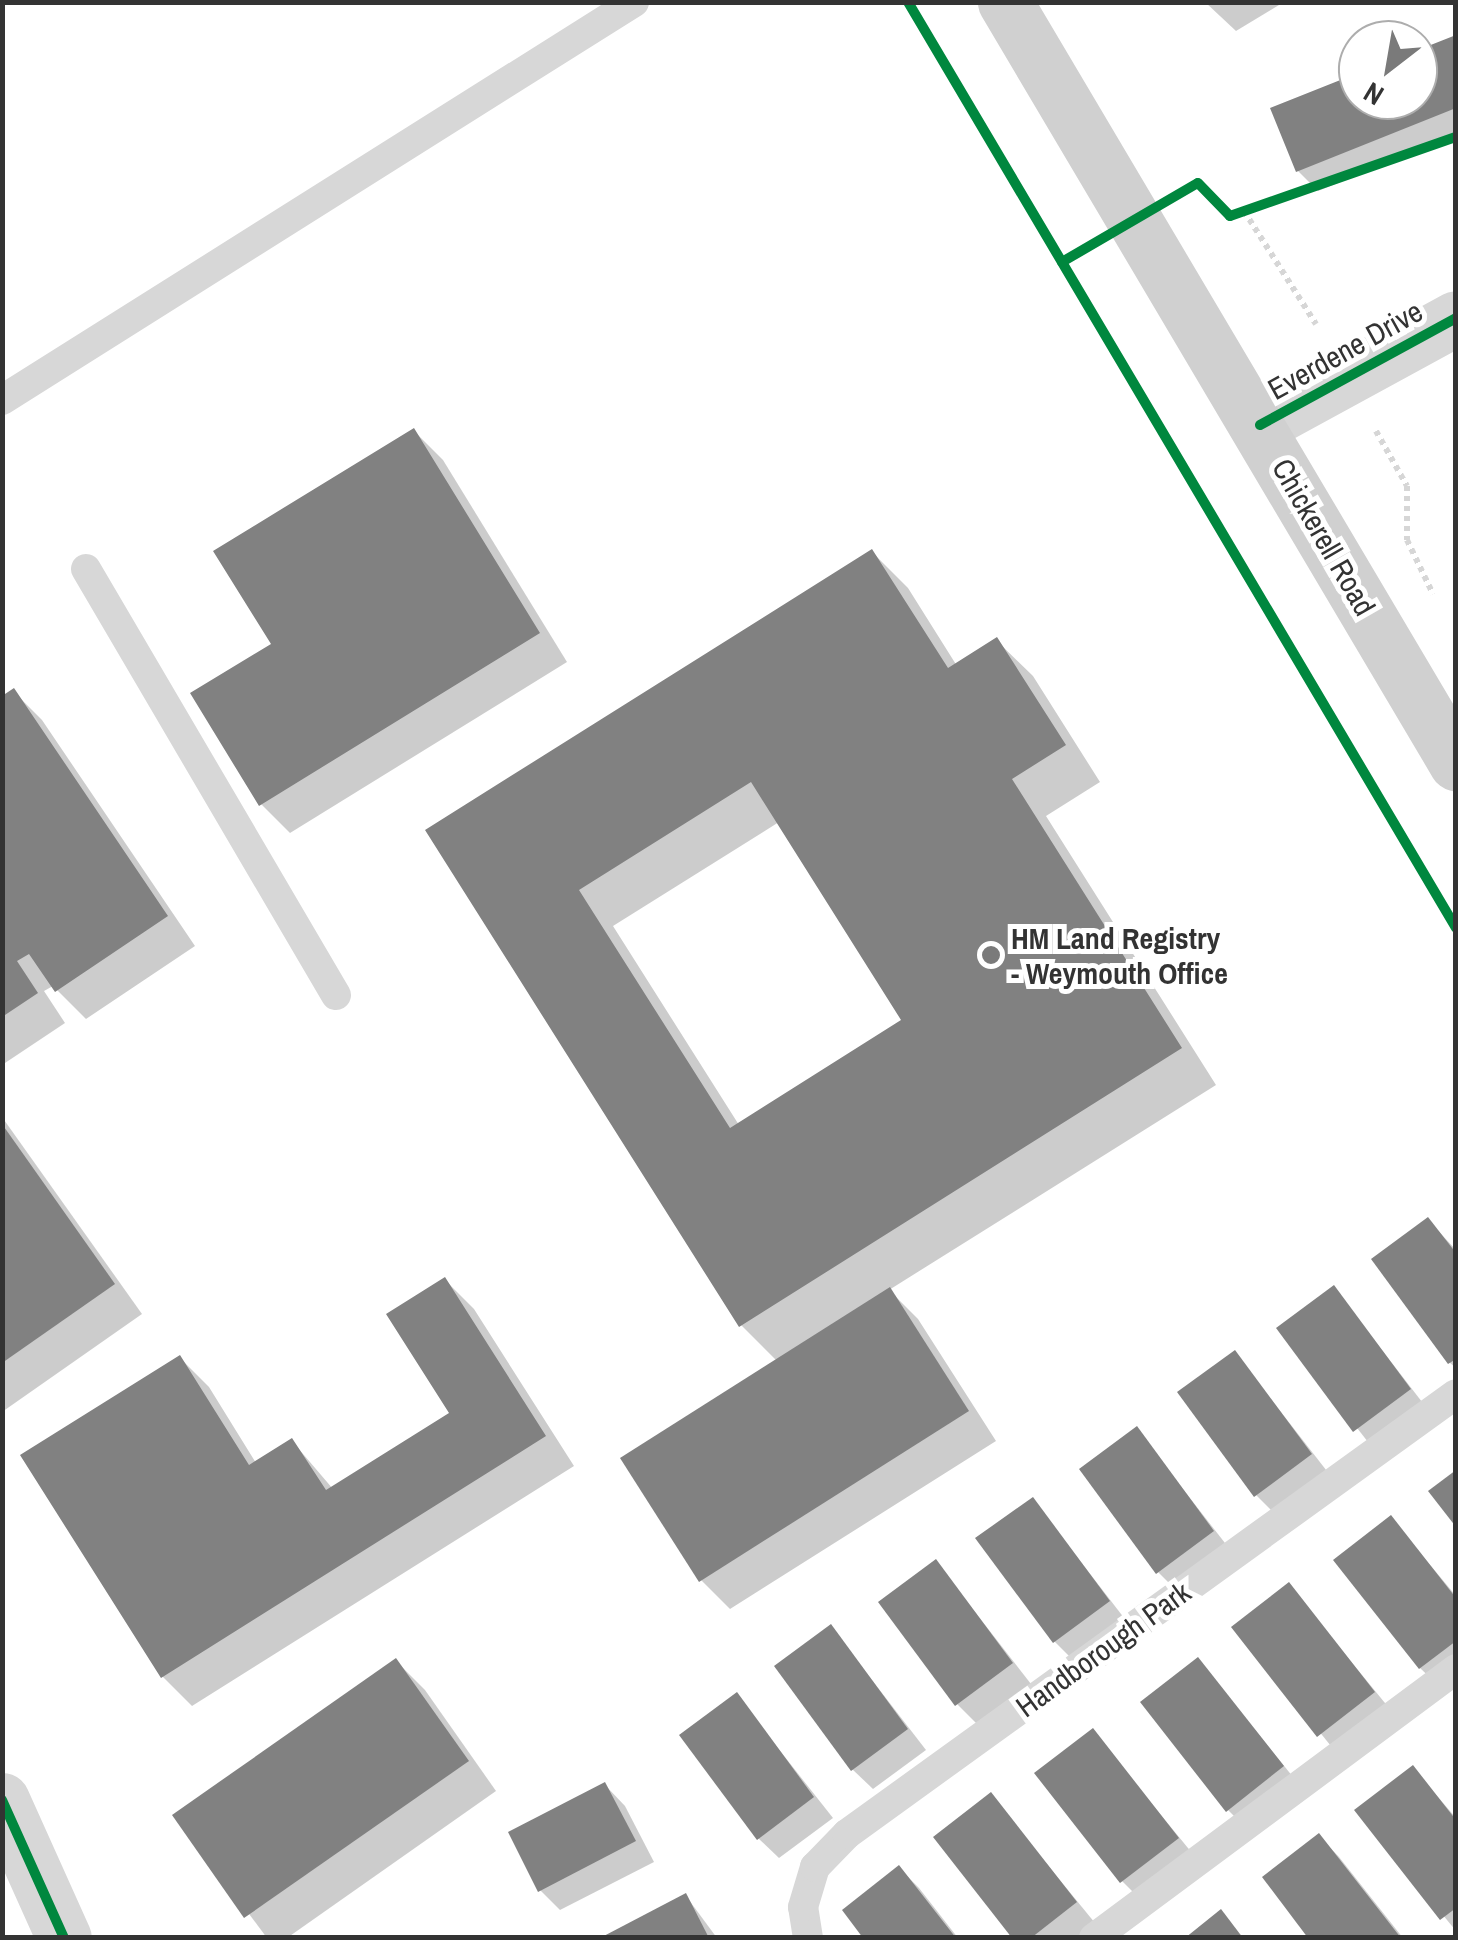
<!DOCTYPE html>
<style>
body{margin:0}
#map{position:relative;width:1458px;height:1940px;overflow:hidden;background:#fff;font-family:"Archivo Narrow",sans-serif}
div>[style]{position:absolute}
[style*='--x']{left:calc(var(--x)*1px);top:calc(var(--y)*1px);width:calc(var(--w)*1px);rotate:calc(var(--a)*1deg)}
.shadow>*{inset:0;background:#0003}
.building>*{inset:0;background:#818181}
.path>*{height:6px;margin-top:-3px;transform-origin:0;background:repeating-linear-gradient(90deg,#d6d6d6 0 5px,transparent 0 10px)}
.lane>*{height:30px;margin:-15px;padding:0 15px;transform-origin:15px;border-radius:15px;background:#d7d7d7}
.street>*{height:55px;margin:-27.5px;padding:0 27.5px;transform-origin:27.5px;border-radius:27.5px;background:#d7d7d7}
.secondary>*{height:55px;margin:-27.5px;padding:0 27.5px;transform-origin:27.5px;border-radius:27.5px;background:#d0d0d0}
.cycleway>*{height:10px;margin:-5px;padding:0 5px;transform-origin:5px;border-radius:5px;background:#00873e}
.dots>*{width:28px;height:28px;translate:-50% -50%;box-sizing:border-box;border:5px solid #fff;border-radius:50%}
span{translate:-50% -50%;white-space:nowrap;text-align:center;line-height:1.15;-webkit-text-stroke:10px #fff;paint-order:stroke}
.street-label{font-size:30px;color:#333}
.poi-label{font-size:30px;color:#333;font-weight:700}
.left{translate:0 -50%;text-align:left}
.frame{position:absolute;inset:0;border:5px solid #333;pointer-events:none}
.north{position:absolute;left:1338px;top:20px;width:100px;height:100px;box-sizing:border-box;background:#fff;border:2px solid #adadad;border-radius:50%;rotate:211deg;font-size:28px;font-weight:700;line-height:40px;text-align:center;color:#333}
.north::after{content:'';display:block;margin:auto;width:35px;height:45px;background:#7a7a7a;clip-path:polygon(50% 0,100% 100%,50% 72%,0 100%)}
</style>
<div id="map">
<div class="shadow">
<i style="clip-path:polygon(1205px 2px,1277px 2px,1279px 5px,1236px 31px)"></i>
<i style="clip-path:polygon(1456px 37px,1456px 136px,1318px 191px,1298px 171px,1358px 76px,1358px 100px,1418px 100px,1418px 52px)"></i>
<i style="clip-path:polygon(414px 431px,443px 460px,567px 662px,290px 833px,261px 804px,274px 644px)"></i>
<i style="clip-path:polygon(evenodd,872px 552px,908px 588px,957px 666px,997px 641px,1033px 676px,1100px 782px,1046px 816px,1216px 1085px,889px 1290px,918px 1319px,996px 1441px,730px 1609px,701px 1580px,777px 1361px,741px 1325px,428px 831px,872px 552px,779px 822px,904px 1020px,739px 1125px,613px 926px,779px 822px)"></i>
<i style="clip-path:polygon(13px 691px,42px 720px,195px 946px,86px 1019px,53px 986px,44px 991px,65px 1023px,2px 1065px,2px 699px)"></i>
<i style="clip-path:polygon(2px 1117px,142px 1314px,2px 1412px)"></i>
<i style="clip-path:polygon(1428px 1220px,1456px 1250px,1456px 1368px,1450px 1363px)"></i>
<i style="clip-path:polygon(445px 1280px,474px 1309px,574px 1466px,192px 1706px,163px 1677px,180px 1358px,209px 1387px,256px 1463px,292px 1441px,333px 1489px,452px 1414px)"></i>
<i style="clip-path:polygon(1334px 1288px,1429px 1411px,1375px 1451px,1279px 1328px)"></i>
<i style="clip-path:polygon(1235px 1353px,1330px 1475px,1276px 1515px,1256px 1495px)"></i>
<i style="clip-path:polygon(1136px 1429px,1232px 1552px,1178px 1592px,1158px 1572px)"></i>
<i style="clip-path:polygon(1033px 1500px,1128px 1623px,1075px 1662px,1055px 1642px)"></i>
<i style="clip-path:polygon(1391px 1518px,1456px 1596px,1456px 1676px,1441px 1688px,1420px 1668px)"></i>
<i style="clip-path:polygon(936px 1562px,1031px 1684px,977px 1724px,957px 1704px)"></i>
<i style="clip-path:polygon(1289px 1586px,1394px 1714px,1339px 1756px,1235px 1627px)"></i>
<i style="clip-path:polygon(831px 1627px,926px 1750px,873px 1789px,852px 1769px)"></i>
<i style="clip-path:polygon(1198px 1660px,1302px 1788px,1248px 1830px,1228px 1810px)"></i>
<i style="clip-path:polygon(396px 1661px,425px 1690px,496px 1791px,287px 1938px,267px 1938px,176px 1816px)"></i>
<i style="clip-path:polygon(736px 1695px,833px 1818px,779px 1858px,758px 1838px)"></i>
<i style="clip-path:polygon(1092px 1731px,1197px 1859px,1142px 1901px,1122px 1881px)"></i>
<i style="clip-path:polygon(1413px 1768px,1456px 1818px,1456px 1931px,1358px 1811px)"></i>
<i style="clip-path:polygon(605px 1785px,625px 1806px,654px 1862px,560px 1910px,540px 1890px)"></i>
<i style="clip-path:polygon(991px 1796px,1095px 1923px,1077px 1938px,1015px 1938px)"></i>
<i style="clip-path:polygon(1319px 1836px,1339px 1857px,1403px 1938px,1311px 1938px)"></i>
<i style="clip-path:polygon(899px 1868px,919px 1888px,958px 1938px,866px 1938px)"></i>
<i style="clip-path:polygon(686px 1896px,717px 1938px,605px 1938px)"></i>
</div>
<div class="building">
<i style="clip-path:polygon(1456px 35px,1456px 108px,1296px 172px,1270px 108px,1358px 73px,1358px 100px,1418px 100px,1418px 50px)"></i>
<i style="clip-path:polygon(414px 428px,540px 633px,259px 806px,190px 693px,271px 644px,213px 551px)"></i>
<i style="clip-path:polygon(evenodd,872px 549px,948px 668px,997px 637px,1066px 745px,1012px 779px,1182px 1048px,739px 1327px,425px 830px,872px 549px,751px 782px,901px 1020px,730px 1128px,579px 890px,751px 782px)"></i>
<i style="clip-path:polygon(14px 688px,168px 916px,55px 992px,29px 954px,17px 961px,38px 993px,2px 1017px,2px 696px)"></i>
<i style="clip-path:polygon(2px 1124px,115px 1284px,2px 1363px)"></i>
<i style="clip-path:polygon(1428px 1217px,1456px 1253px,1456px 1359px,1448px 1364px,1371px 1259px)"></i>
<i style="clip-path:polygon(445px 1277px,546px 1436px,161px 1678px,20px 1455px,180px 1355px,249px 1465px,292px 1438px,326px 1490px,449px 1413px,386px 1314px)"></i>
<i style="clip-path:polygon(1334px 1285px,1411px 1389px,1353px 1432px,1276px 1328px)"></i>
<i style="clip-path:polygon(890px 1287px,969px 1411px,699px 1582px,620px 1458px)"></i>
<i style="clip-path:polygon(1235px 1350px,1312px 1454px,1254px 1497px,1177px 1392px)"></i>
<i style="clip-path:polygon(1137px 1426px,1214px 1531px,1156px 1574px,1079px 1469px)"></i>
<i style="clip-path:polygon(1456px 1470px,1456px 1527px,1428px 1491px)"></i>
<i style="clip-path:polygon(1033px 1497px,1110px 1601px,1053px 1643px,975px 1538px)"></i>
<i style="clip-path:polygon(1391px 1515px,1456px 1598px,1456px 1641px,1419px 1669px,1333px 1560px)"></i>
<i style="clip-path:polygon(936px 1559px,1013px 1663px,955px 1706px,878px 1602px)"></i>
<i style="clip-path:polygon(1289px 1582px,1375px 1692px,1317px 1737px,1231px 1627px)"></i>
<i style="clip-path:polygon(831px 1624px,908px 1729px,851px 1771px,774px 1666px)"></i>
<i style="clip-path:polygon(1198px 1657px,1284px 1766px,1226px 1812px,1140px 1702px)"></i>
<i style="clip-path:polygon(396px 1658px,469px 1761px,244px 1918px,172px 1815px)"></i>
<i style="clip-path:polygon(737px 1692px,814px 1797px,757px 1840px,679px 1735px)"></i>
<i style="clip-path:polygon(1093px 1728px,1179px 1838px,1120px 1883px,1034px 1773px)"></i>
<i style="clip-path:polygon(1413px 1765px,1456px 1820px,1456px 1908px,1440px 1920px,1354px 1810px)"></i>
<i style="clip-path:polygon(605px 1782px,636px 1841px,538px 1892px,508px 1832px)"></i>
<i style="clip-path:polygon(991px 1792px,1077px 1902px,1031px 1938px,1012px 1938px,933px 1837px)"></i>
<i style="clip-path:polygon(1319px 1833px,1401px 1938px,1308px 1938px,1262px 1877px)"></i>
<i style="clip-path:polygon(899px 1865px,956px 1938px,863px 1938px,842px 1910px)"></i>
<i style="clip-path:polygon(686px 1893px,709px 1938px,600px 1938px)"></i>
<i style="clip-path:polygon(1221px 1909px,1243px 1938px,1185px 1938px)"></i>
</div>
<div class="path">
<i style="--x:1244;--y:211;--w:134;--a:57.5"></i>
<i style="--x:1376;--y:431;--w:63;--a:60.6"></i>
<i style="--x:1407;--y:486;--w:54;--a:90"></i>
<i style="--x:1407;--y:540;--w:60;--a:64.3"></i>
</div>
<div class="lane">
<i style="--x:2;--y:400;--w:747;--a:-32.2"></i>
<i style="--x:86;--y:569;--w:494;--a:59.6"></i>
<i style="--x:808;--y:1938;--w:31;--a:-99"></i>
<i style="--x:803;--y:1907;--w:42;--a:-73.3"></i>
<i style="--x:815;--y:1867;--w:46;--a:-45.9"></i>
<i style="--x:847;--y:1834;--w:751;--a:-35.85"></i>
<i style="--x:1094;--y:1938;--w:451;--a:-36.6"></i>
</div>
<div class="street">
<i style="--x:1260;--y:425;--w:223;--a:-28.6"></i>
<i style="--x:2;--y:1800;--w:151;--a:65.8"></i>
</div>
<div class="secondary">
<i style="--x:1005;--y:2;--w:885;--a:59.35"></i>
</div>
<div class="cycleway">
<i style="--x:908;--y:2;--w:1076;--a:59.38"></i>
<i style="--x:1062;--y:262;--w:157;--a:-30.2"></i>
<i style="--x:1198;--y:183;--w:46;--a:45.9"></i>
<i style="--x:1230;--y:216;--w:239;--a:-19.3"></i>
<i style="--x:1260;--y:425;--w:223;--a:-28.6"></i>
<i style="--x:2;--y:1800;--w:151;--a:65.8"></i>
</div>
<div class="dots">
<i style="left:991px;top:955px;background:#7a7a7a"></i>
</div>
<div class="street-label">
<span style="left:1345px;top:350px;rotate:-29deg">Everdene Drive</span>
<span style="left:1324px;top:537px;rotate:60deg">Chickerell Road</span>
<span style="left:1103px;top:1649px;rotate:-36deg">Handborough Park</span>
</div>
<div class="poi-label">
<span class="left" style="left:1011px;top:955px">HM Land Registry<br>- Weymouth Office</span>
</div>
<div class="frame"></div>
<div class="north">N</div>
</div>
